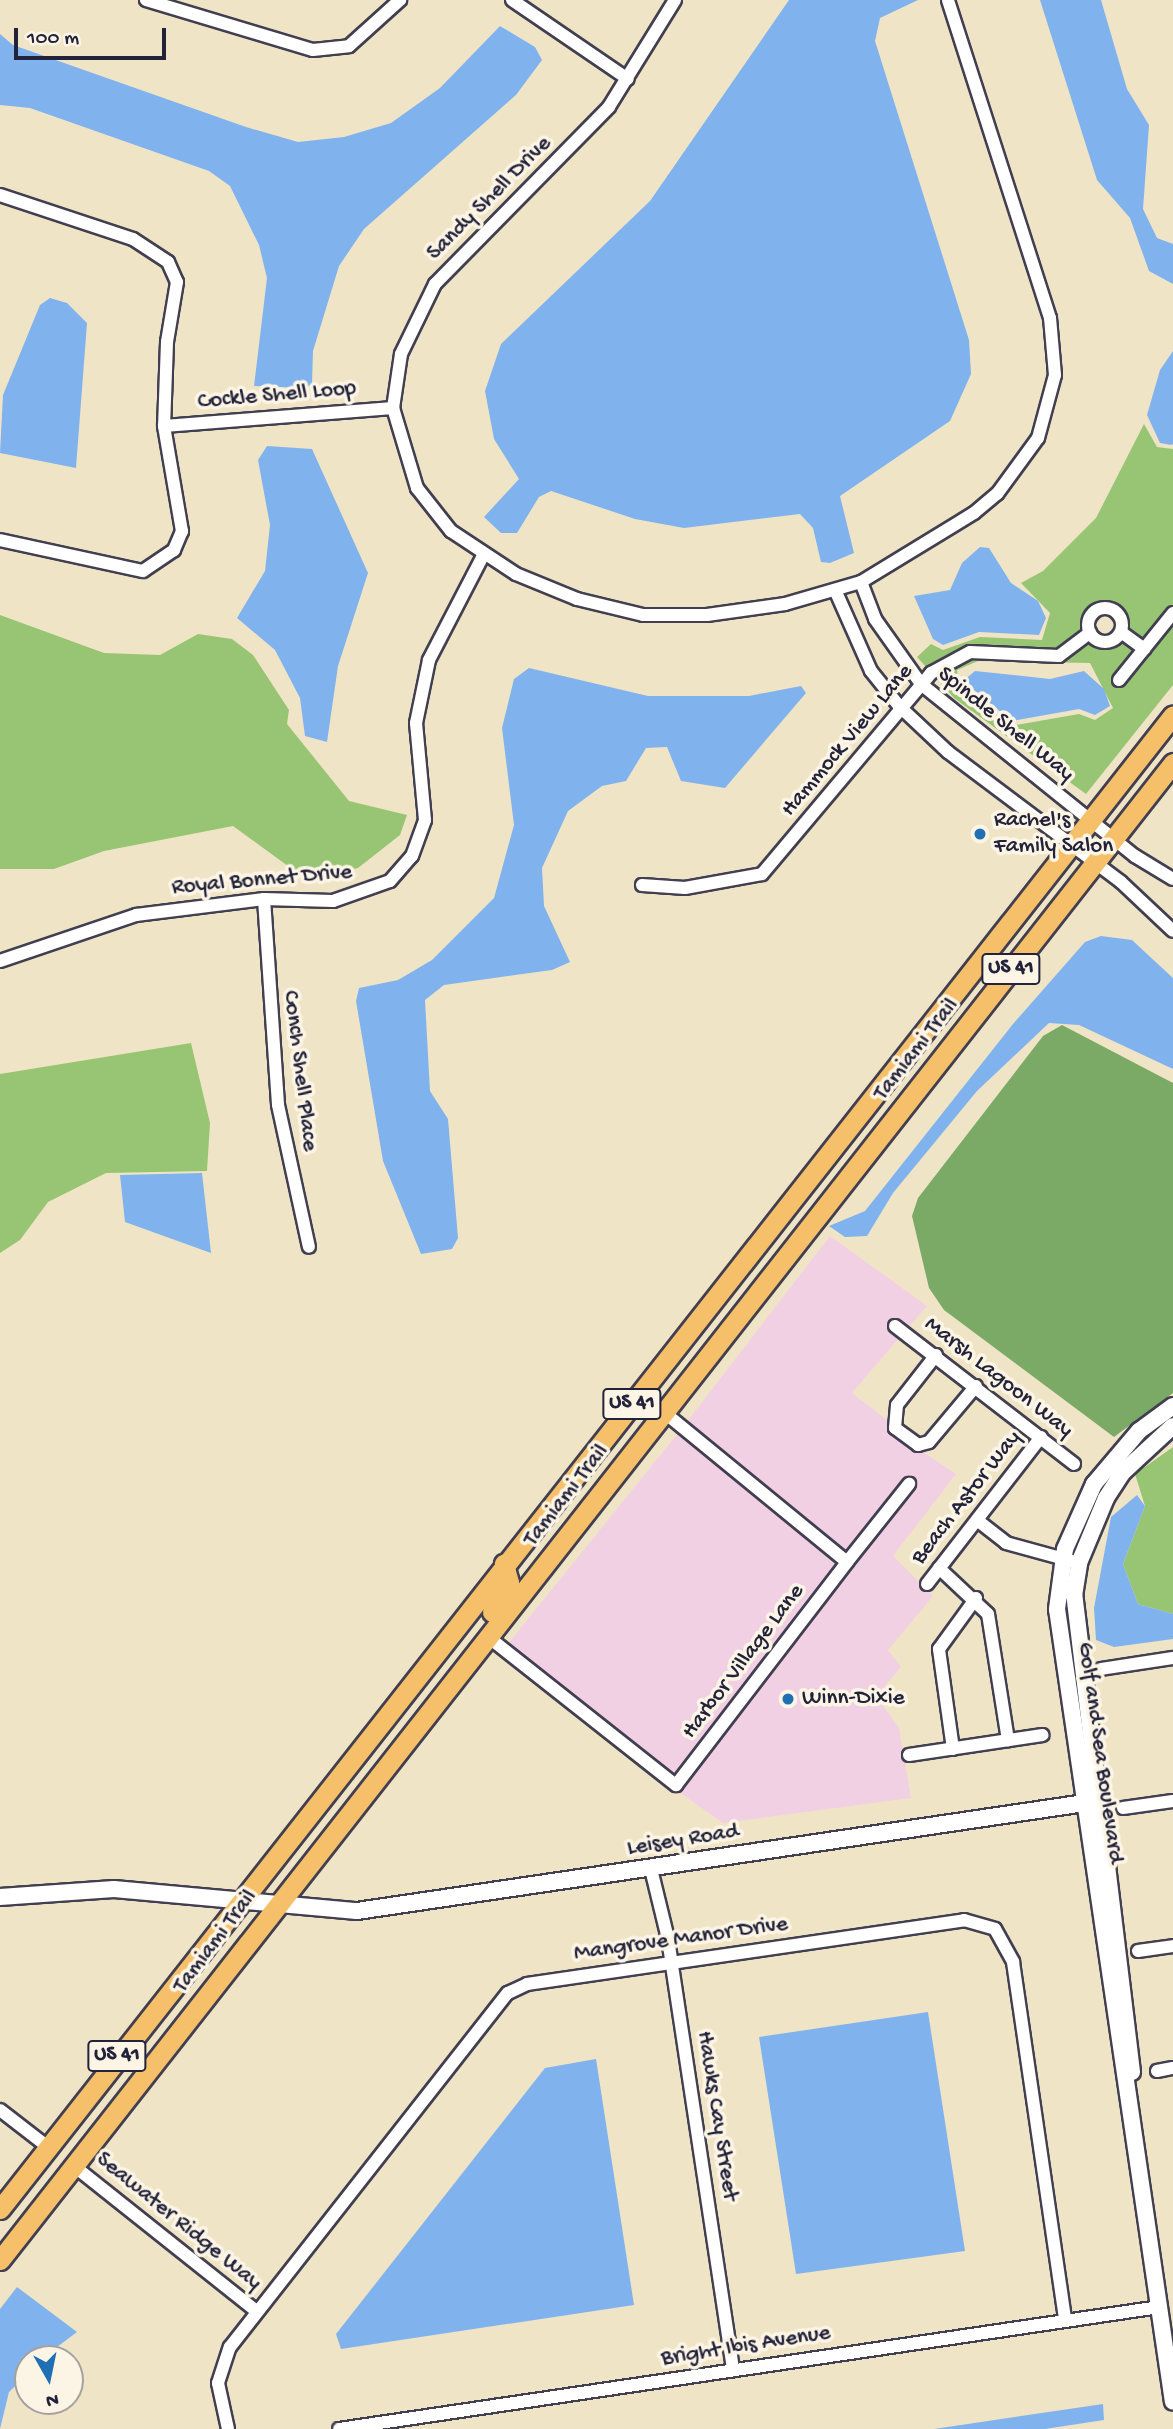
<!DOCTYPE html>
<style>
body{margin:0}
#map{position:relative;width:1173px;height:2429px;overflow:hidden;background:#f0e4c6;font-family:"Gochi Hand",sans-serif}
div>[style]{position:absolute}
[style*='--x']{left:calc(var(--x)*1px);top:calc(var(--y)*1px);width:calc(var(--w)*1px);rotate:calc(var(--a)*1deg)}
.built>*{inset:0;background:#f1d0e4}
.green>*{inset:0;background:#98c573}
.forest>*{inset:0;background:#7aaa65}
.water>*{inset:0;background:#80b3ed}
.roads{filter:drop-shadow(2px 0 #413f50) drop-shadow(-2px 0 #413f50) drop-shadow(0 2px #413f50) drop-shadow(0 -2px #413f50)}
.minor>*{height:12px;margin:-6px;padding:0 6px;transform-origin:6px;border-radius:6px;background:#fff}
.minor>.ring{margin:-6px;padding:0;box-sizing:content-box;background:none;border:12px solid #fff;border-radius:50%}
.tertiary>*{height:16px;margin:-8px;padding:0 8px;transform-origin:8px;border-radius:8px;background:#fff}
.primary>*{height:19px;margin:-9.5px;padding:0 9.5px;transform-origin:9.5px;border-radius:9.5px;background:#f6c06b}
.dots>*{width:19px;height:19px;translate:-50% -50%;box-sizing:border-box;border:4px solid #fcf5e5;border-radius:50%}
span{translate:-50% -50%;white-space:nowrap;text-align:center;line-height:1.15;-webkit-text-stroke:7px #fcf5e5;paint-order:stroke}
.shield-label span{padding:2px 5px;background:#fcf5e5;border:2px solid;border-radius:5px;-webkit-text-stroke-width:0}
.shield-label{font-size:21px;color:#22223b;font-weight:700}
.street-label{font-size:23px;color:#22223b}
.poi-label{font-size:23px;color:#22223b}
.left{translate:0 -50%;text-align:left}
.north{position:absolute;left:14px;top:2345px;width:70px;height:70px;box-sizing:border-box;background:#fcf5e5;border:2px solid #a5a1a1;border-radius:50%;rotate:171deg;font-size:19px;font-weight:700;line-height:28px;text-align:center;color:#22223b}
.north::after{content:'';display:block;margin:auto;width:24px;height:32px;background:#1f6fb2;clip-path:polygon(50% 0,100% 100%,50% 72%,0 100%)}
.scale{position:absolute;left:14px;top:28px;width:152px;height:32px;box-sizing:border-box;border:4px solid #22223b;border-top:0;padding-left:9px;font-size:21px;line-height:24px;white-space:nowrap;color:#22223b;-webkit-text-stroke:5px #fcf5e5;paint-order:stroke}
</style>
<div id="map">
<div class="built">
<i style="clip-path:polygon(830px 1236px,927px 1306px,906px 1330px,893px 1320px,888px 1329px,899px 1338px,852px 1393px,887px 1420px,890px 1430px,956px 1474px,893px 1556px,933px 1596px,888px 1650px,901px 1667px,876px 1696px,899px 1728px,911px 1798px,723px 1823px,676px 1790px,917px 1484px,909px 1476px,846px 1554px,686px 1423px)"></i>
<i style="clip-path:polygon(679px 1432px,840px 1563px,675px 1777px,507px 1645px)"></i>
</div>
<div class="green">
<i style="clip-path:polygon(1144px 424px,1157px 447px,1173px 449px,1173px 604px,1143px 642px,1127px 630px,1120px 607px,1105px 601px,1089px 608px,1084px 631px,1057px 651px,970px 646px,927px 668px,917px 657px,931px 644px,943px 650px,980px 637px,1042px 640px,1050px 613px,1021px 583px,1043px 571px,1096px 518px)"></i>
<i style="clip-path:polygon(0 615px,104px 653px,160px 655px,198px 634px,232px 639px,253px 655px,289px 710px,287px 724px,349px 801px,407px 815px,400px 835px,358px 868px,317px 878px,292px 869px,233px 826px,104px 851px,54px 869px,0 869px)"></i>
<i style="clip-path:polygon(evenodd,1173px 622px,1173px 685px,1086px 794px,954px 698px,935px 677px,971px 658px,1048px 664px,1090px 641px,1103px 647px,1122px 640px,1136px 650px,1112px 680px,1120px 688px,1173px 622px,978px 661px,1090px 663px,1113px 708px,1095px 720px,1079px 714px,1011px 726px,959px 683px,957px 670px,978px 661px)"></i>
<i style="clip-path:polygon(191px 1043px,210px 1123px,207px 1171px,106px 1173px,48px 1202px,20px 1240px,0 1253px,0 1074px)"></i>
<i style="clip-path:polygon(1173px 1447px,1173px 1614px,1138px 1604px,1123px 1564px,1145px 1506px,1135px 1474px)"></i>
</div>
<div class="forest">
<i style="clip-path:polygon(1062px 1025px,1173px 1083px,1173px 1393px,1114px 1437px,944px 1310px,929px 1288px,912px 1216px,918px 1198px,1043px 1036px)"></i>
</div>
<div class="water">
<i style="clip-path:polygon(789px 0,918px 0,880px 18px,875px 41px,969px 340px,971px 374px,950px 421px,840px 496px,854px 553px,830px 563px,821px 562px,813px 528px,800px 514px,684px 528px,635px 519px,551px 491px,539px 497px,517px 533px,501px 533px,484px 517px,519px 479px,494px 439px,485px 391px,501px 344px,650px 201px)"></i>
<i style="clip-path:polygon(1040px 0,1101px 0,1127px 89px,1149px 125px,1143px 209px,1157px 238px,1173px 244px,1173px 284px,1149px 271px,1130px 218px,1097px 180px)"></i>
<i style="clip-path:polygon(500px 26px,535px 47px,542px 60px,516px 95px,364px 229px,339px 266px,313px 351px,312px 384px,306px 388px,254px 386px,267px 278px,259px 245px,230px 186px,209px 171px,30px 108px,0 105px,0 34px,13px 45px,246px 127px,298px 142px,344px 137px,391px 123px,440px 88px)"></i>
<i style="clip-path:polygon(50px 298px,67px 303px,87px 323px,76px 468px,0 453px,3px 395px,40px 305px)"></i>
<i style="clip-path:polygon(1173px 351px,1173px 444px,1171px 445px,1160px 443px,1147px 415px,1160px 370px)"></i>
<i style="clip-path:polygon(267px 446px,312px 449px,368px 573px,338px 666px,327px 742px,305px 736px,300px 698px,275px 650px,237px 618px,265px 571px,270px 525px,258px 460px)"></i>
<i style="clip-path:polygon(980px 547px,989px 548px,1011px 583px,1038px 601px,1046px 618px,1039px 635px,979px 632px,943px 645px,933px 639px,914px 596px,950px 590px,962px 563px)"></i>
<i style="clip-path:polygon(529px 668px,648px 696px,749px 696px,801px 686px,806px 693px,725px 788px,681px 781px,667px 747px,646px 748px,626px 781px,602px 786px,568px 811px,542px 868px,544px 906px,570px 962px,552px 970px,444px 985px,425px 1000px,430px 1091px,448px 1119px,458px 1238px,452px 1249px,421px 1254px,383px 1161px,356px 1001px,359px 988px,398px 980px,432px 960px,494px 898px,514px 825px,502px 728px,514px 679px)"></i>
<i style="clip-path:polygon(975px 671px,1050px 679px,1084px 671px,1104px 689px,1110px 706px,1095px 715px,1079px 709px,1012px 721px,963px 681px)"></i>
<i style="clip-path:polygon(1101px 936px,1132px 940px,1173px 978px,1173px 1069px,1079px 1025px,1049px 1023px,977px 1091px,893px 1193px,867px 1236px,845px 1237px,829px 1226px,865px 1211px,1013px 1024px,1085px 942px)"></i>
<i style="clip-path:polygon(202px 1173px,211px 1253px,125px 1222px,120px 1175px)"></i>
<i style="clip-path:polygon(1137px 1495px,1145px 1506px,1123px 1564px,1138px 1604px,1173px 1614px,1173px 1639px,1114px 1647px,1096px 1640px,1094px 1608px,1111px 1517px)"></i>
<i style="clip-path:polygon(928px 2012px,965px 2251px,796px 2274px,759px 2037px)"></i>
<i style="clip-path:polygon(596px 2059px,634px 2305px,341px 2349px,336px 2334px,545px 2068px)"></i>
<i style="clip-path:polygon(17px 2287px,77px 2332px,41px 2359px,28px 2359px,28px 2374px,9px 2392px,0 2429px,0 2309px)"></i>
<i style="clip-path:polygon(1103px 2404px,1104px 2420px,1045px 2429px,934px 2429px)"></i>
</div>
<div class="roads">
<div class="minor">
<i style="--x:146;--y:0;--w:174;--a:16.7"></i>
<i style="--x:313;--y:50;--w:36;--a:-6"></i>
<i style="--x:349;--y:46;--w:69;--a:-42"></i>
<i style="--x:512;--y:0;--w:140;--a:34.3"></i>
<i style="--x:675;--y:0;--w:126;--a:121.7"></i>
<i style="--x:609;--y:107;--w:248;--a:134.5"></i>
<i style="--x:435;--y:284;--w:78;--a:115.9"></i>
<i style="--x:401;--y:354;--w:55;--a:98.4"></i>
<i style="--x:393;--y:408;--w:84;--a:73.3"></i>
<i style="--x:417;--y:488;--w:55;--a:51.7"></i>
<i style="--x:451;--y:531;--w:78;--a:33.5"></i>
<i style="--x:516;--y:574;--w:66;--a:22.3"></i>
<i style="--x:577;--y:599;--w:68;--a:13.6"></i>
<i style="--x:643;--y:615;--w:64;--a:0"></i>
<i style="--x:707;--y:615;--w:79;--a:-8"></i>
<i style="--x:785;--y:604;--w:79;--a:-16.1"></i>
<i style="--x:861;--y:582;--w:132;--a:-31.4"></i>
<i style="--x:974;--y:513;--w:30;--a:-40"></i>
<i style="--x:997;--y:494;--w:69;--a:-53.8"></i>
<i style="--x:1038;--y:438;--w:65;--a:-74.9"></i>
<i style="--x:1055;--y:375;--w:57;--a:-95"></i>
<i style="--x:1050;--y:318;--w:334;--a:-107.8"></i>
<i style="--x:0;--y:195;--w:140;--a:18.3"></i>
<i style="--x:133;--y:239;--w:42;--a:33.3"></i>
<i style="--x:168;--y:262;--w:22;--a:66"></i>
<i style="--x:177;--y:282;--w:61;--a:99.5"></i>
<i style="--x:167;--y:342;--w:84;--a:92"></i>
<i style="--x:164;--y:426;--w:107;--a:80.3"></i>
<i style="--x:182;--y:531;--w:21;--a:113"></i>
<i style="--x:174;--y:550;--w:37;--a:146"></i>
<i style="--x:143;--y:571;--w:146;--a:-167.8"></i>
<i style="--x:164;--y:426;--w:230;--a:-4.5"></i>
<i style="--x:861;--y:582;--w:40;--a:69"></i>
<i style="--x:875;--y:619;--w:80;--a:54.7"></i>
<i style="--x:921;--y:684;--w:275;--a:38.8"></i>
<i style="--x:1135;--y:856;--w:44;--a:31.2"></i>
<i style="--x:836;--y:592;--w:86;--a:66.1"></i>
<i style="--x:871;--y:671;--w:45;--a:51.3"></i>
<i style="--x:899;--y:706;--w:67;--a:43.2"></i>
<i style="--x:948;--y:752;--w:216;--a:36.9"></i>
<i style="--x:1121;--y:882;--w:71;--a:43.3"></i>
<i class="ring" style="left:1088px;top:608px;width:22px;height:22px"></i>
<i style="--x:1121;--y:632;--w:29;--a:36"></i>
<i style="--x:1119;--y:680;--w:86;--a:-51.1"></i>
<i style="--x:642;--y:885;--w:43;--a:4"></i>
<i style="--x:685;--y:888;--w:78;--a:-10.3"></i>
<i style="--x:762;--y:874;--w:263;--a:-49.9"></i>
<i style="--x:931;--y:673;--w:44;--a:-28.3"></i>
<i style="--x:970;--y:652;--w:89;--a:2.6"></i>
<i style="--x:1059;--y:656;--w:39;--a:-37"></i>
<i style="--x:264;--y:899;--w:206;--a:86.1"></i>
<i style="--x:278;--y:1105;--w:145;--a:77.7"></i>
<i style="--x:0;--y:961;--w:144;--a:-18.7"></i>
<i style="--x:136;--y:915;--w:129;--a:-7.1"></i>
<i style="--x:264;--y:899;--w:69;--a:1.7"></i>
<i style="--x:333;--y:901;--w:60;--a:-19.3"></i>
<i style="--x:390;--y:881;--w:33;--a:-49"></i>
<i style="--x:412;--y:856;--w:38;--a:-70"></i>
<i style="--x:425;--y:820;--w:97;--a:-95.3"></i>
<i style="--x:416;--y:723;--w:64;--a:-78.3"></i>
<i style="--x:429;--y:660;--w:117;--a:-62.6"></i>
<i style="--x:895;--y:1326;--w:226;--a:37.6"></i>
<i style="--x:936;--y:1355;--w:63;--a:128"></i>
<i style="--x:897;--y:1405;--w:23;--a:95"></i>
<i style="--x:895;--y:1428;--w:29;--a:36"></i>
<i style="--x:918;--y:1445;--w:11;--a:-15"></i>
<i style="--x:929;--y:1442;--w:73;--a:-50"></i>
<i style="--x:977;--y:1520;--w:37;--a:38"></i>
<i style="--x:1006;--y:1543;--w:68;--a:15.3"></i>
<i style="--x:847;--y:1562;--w:100;--a:-51.5"></i>
<i style="--x:939;--y:1568;--w:67;--a:43.2"></i>
<i style="--x:988;--y:1614;--w:128;--a:81"></i>
<i style="--x:927;--y:1584;--w:186;--a:-52.2"></i>
<i style="--x:487;--y:1636;--w:241;--a:38.3"></i>
<i style="--x:676;--y:1785;--w:281;--a:-52.5"></i>
<i style="--x:847;--y:1562;--w:237;--a:-140.7"></i>
<i style="--x:1101;--y:1669;--w:73;--a:-8.7"></i>
<i style="--x:953;--y:1749;--w:101;--a:-98"></i>
<i style="--x:939;--y:1649;--w:63;--a:-54"></i>
<i style="--x:909;--y:1755;--w:135;--a:-8.5"></i>
<i style="--x:1123;--y:1808;--w:50;--a:-8"></i>
<i style="--x:651;--y:1869;--w:72;--a:76.3"></i>
<i style="--x:668;--y:1939;--w:436;--a:81.4"></i>
<i style="--x:1138;--y:1951;--w:35;--a:-8"></i>
<i style="--x:1157;--y:2071;--w:16;--a:-11"></i>
<i style="--x:0;--y:2110;--w:61;--a:37.6"></i>
<i style="--x:74;--y:2166;--w:233;--a:38.5"></i>
<i style="--x:228;--y:2429;--w:47;--a:-102.3"></i>
<i style="--x:218;--y:2383;--w:38;--a:-72"></i>
<i style="--x:230;--y:2347;--w:450;--a:-51.9"></i>
<i style="--x:508;--y:1993;--w:21;--a:-25"></i>
<i style="--x:527;--y:1984;--w:442;--a:-8.3"></i>
<i style="--x:964;--y:1920;--w:32;--a:16"></i>
<i style="--x:995;--y:1929;--w:38;--a:61"></i>
<i style="--x:1013;--y:1962;--w:362;--a:81.7"></i>
<i style="--x:339;--y:2429;--w:829;--a:-8.46"></i>
</div>
<div class="tertiary">
<i style="--x:1173;--y:1406;--w:42;--a:143.7"></i>
<i style="--x:1139;--y:1431;--w:70;--a:130.3"></i>
<i style="--x:1094;--y:1484;--w:71;--a:114"></i>
<i style="--x:1065;--y:1549;--w:61;--a:97.6"></i>
<i style="--x:1057;--y:1609;--w:801;--a:81.68"></i>
<i style="--x:0;--y:1897;--w:114;--a:-4"></i>
<i style="--x:114;--y:1889;--w:244;--a:5.2"></i>
<i style="--x:357;--y:1911;--w:749;--a:-8.44"></i>
<i style="--x:1132;--y:2072;--w:480;--a:-96.9"></i>
<i style="--x:1074;--y:1596;--w:33;--a:-81"></i>
<i style="--x:1079;--y:1563;--w:70;--a:-67.4"></i>
<i style="--x:1106;--y:1498;--w:30;--a:-57"></i>
<i style="--x:1122;--y:1473;--w:69;--a:-42.7"></i>
</div>
<div class="primary">
<i style="--x:492;--y:1612;--w:34;--a:-60"></i>
<i style="--x:509;--y:1582;--w:19;--a:-106"></i>
<i style="--x:0;--y:2209;--w:1899;--a:-51.86"></i>
<i style="--x:0;--y:2260;--w:1902;--a:-51.92"></i>
</div>
</div>
<div class="dots">
<i style="left:980px;top:834px;background:#1f6fb2"></i>
<i style="left:788px;top:1699px;background:#1f6fb2"></i>
</div>
<div class="shield-label">
<span style="left:1011px;top:969px">US 41</span>
<span style="left:632px;top:1404px">US 41</span>
<span style="left:117px;top:2056px">US 41</span>
</div>
<div class="street-label">
<span style="left:490px;top:199px;rotate:-45deg">Sandy Shell Drive</span>
<span style="left:277px;top:396px;rotate:-5deg">Cockle Shell Loop</span>
<span style="left:1005px;top:725px;rotate:39deg">Spindle Shell Way</span>
<span style="left:848px;top:741px;rotate:-50deg">Hammock View Lane</span>
<span style="left:262px;top:881px;rotate:-5deg">Royal Bonnet Drive</span>
<span style="left:917px;top:1050px;rotate:-52deg">Tamiami Trail</span>
<span style="left:299px;top:1071px;rotate:83deg">Conch Shell Place</span>
<span style="left:998px;top:1378px;rotate:38deg">Marsh Lagoon Way</span>
<span style="left:567px;top:1496px;rotate:-52deg">Tamiami Trail</span>
<span style="left:967px;top:1498px;rotate:-52deg">Beach Astor Way</span>
<span style="left:744px;top:1662px;rotate:-53deg">Harbor Village Lane</span>
<span style="left:1099px;top:1753px;rotate:82deg">Golf and Sea Boulevard</span>
<span style="left:683px;top:1841px;rotate:-9deg">Leisey Road</span>
<span style="left:681px;top:1940px;rotate:-8deg">Mangrove Manor Drive</span>
<span style="left:216px;top:1942px;rotate:-53deg">Tamiami Trail</span>
<span style="left:716px;top:2116px;rotate:81deg">Hawks Cay Street</span>
<span style="left:178px;top:2222px;rotate:39deg">Seawater Ridge Way</span>
<span style="left:746px;top:2347px;rotate:-9deg">Bright Ibis Avenue</span>
</div>
<div class="poi-label">
<span class="left" style="left:994px;top:834px">Rachel's<br>Family Salon</span>
<span class="left" style="left:802px;top:1699px">Winn-Dixie</span>
</div>
<div class="north">N</div>
<div class="scale">100 m</div>
</div>
